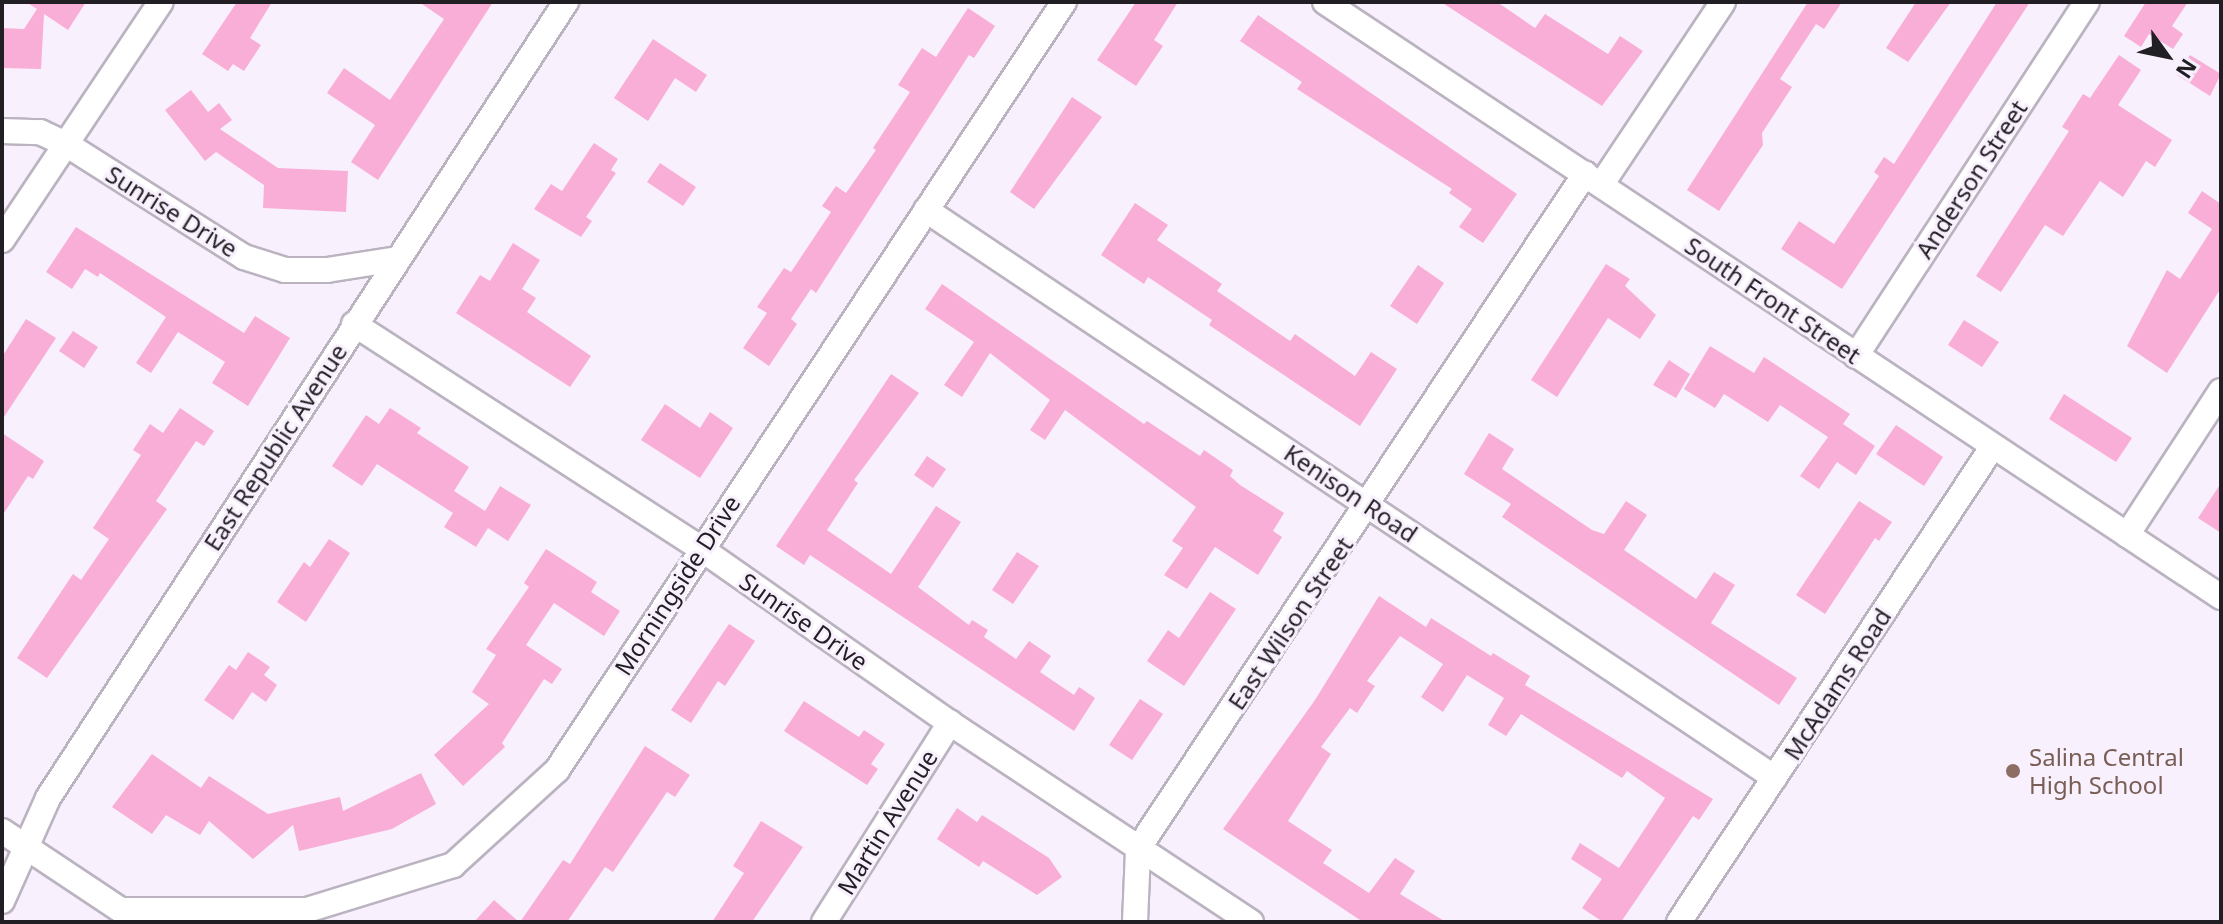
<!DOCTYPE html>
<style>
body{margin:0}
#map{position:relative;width:2223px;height:924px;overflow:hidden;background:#f9f0fe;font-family:"Noto Sans",sans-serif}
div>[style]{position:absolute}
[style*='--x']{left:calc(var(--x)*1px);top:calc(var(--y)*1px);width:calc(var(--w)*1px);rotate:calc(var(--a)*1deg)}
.building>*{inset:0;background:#f9aed7}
.roads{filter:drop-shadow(2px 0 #bbb3c0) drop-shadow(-2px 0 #bbb3c0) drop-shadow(0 2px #bbb3c0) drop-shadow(0 -2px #bbb3c0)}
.minor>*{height:24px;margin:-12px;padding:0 12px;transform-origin:12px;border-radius:12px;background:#fff}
.dots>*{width:22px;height:22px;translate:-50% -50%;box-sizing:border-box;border:4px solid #f9f0fe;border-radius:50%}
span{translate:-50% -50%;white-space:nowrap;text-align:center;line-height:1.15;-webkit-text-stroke:6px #f9f0fe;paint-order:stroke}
.street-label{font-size:24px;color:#221f24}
.education-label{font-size:24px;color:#785e54}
.left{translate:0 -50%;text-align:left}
.frame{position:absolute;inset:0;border:4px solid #221f24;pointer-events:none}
.north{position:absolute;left:2127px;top:16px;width:80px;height:80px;-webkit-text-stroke:6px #f9f0fe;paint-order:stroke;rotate:123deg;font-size:22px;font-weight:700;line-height:32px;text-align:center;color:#221f24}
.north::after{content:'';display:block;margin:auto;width:28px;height:36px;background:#221f24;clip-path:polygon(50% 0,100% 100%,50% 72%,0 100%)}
</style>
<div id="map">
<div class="building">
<i style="clip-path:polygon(26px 2px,86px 2px,68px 30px,44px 14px,41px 69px,2px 68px,2px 28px,24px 29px,37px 9px)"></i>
<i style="clip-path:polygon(237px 2px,272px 2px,250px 38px,261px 45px,244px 71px,233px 64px,228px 71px,202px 54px)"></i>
<i style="clip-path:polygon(419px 2px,493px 2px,378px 180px,351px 162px,375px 125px,327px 93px,344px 68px,390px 100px,444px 19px)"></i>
<i style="clip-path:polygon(1136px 2px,1178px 2px,1154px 40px,1163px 46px,1136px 86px,1097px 60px)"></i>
<i style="clip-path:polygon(1441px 2px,1497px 2px,1535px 28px,1545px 14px,1608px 54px,1620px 36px,1643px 51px,1602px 106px)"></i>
<i style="clip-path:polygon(1808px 2px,1842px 2px,1824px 29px,1816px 24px,1780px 79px,1792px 87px,1762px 133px,1763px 145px,1719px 211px,1687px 190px)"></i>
<i style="clip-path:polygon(1916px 2px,1951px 2px,1908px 62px,1886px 48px)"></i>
<i style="clip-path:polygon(1997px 2px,2030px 2px,1842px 289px,1781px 249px,1799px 221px,1834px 244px,1879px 176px,1874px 172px,1884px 157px,1894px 164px)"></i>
<i style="clip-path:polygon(2146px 2px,2188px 2px,2172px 26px,2183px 34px,2173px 49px,2149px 34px,2141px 47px,2124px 36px)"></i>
<i style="clip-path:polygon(968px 8px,995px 26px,974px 58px,969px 55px,816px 293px,811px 289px,791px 319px,797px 324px,769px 366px,743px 348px,767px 313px,757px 307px,784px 268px,791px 272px,831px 212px,822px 206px,836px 186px,846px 193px,876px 150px,873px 148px,910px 92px,898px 85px,922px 48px,936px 57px)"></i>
<i style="clip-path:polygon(1258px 15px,1517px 194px,1483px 243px,1459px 227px,1472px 209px,1449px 193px,1452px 189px,1297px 89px,1302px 82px,1240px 41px)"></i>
<i style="clip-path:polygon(653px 39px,707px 75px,696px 92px,675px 78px,648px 121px,614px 98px)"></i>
<i style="clip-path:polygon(2119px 55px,2141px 70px,2118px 105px,2172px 140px,2155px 167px,2146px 161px,2123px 197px,2100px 181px,2063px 236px,2045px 225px,2001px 292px,1976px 276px,2069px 131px,2062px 127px,2083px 94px,2090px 98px)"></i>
<i style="clip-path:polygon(2190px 55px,2221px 74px,2210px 96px,2177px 75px)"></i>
<i style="clip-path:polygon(191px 90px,208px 112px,219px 103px,232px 120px,220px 129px,278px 168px,348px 171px,346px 212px,263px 208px,264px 185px,216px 152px,205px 161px,165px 110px)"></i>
<i style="clip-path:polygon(1072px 97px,1102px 117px,1034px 209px,1010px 192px)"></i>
<i style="clip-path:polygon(594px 143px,618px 159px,611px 170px,616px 173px,586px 217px,592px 221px,581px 237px,534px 209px,551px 184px,562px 191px)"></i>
<i style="clip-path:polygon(660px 163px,696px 187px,683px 206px,647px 182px)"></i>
<i style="clip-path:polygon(2202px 191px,2221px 204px,2221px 288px,2167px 373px,2127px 346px,2167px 270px,2180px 279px,2212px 229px,2188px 213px)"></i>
<i style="clip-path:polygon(1135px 203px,1168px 225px,1157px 240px,1222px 284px,1217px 291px,1290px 341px,1295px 334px,1355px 376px,1371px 352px,1397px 369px,1360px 426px,1209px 325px,1212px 320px,1148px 277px,1144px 284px,1101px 255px)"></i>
<i style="clip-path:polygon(76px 227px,244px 333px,255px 316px,290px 338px,248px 406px,212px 383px,225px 362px,178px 332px,151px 373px,136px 363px,166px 317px,100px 273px,98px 277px,85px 269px,72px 289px,46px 272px)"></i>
<i style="clip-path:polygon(513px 243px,540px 260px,522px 289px,536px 298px,527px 312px,591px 356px,570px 387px,456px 313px,480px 275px,490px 281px)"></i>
<i style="clip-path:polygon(1606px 264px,1630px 279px,1625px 286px,1656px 315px,1640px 339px,1608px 318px,1557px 397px,1531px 380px)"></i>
<i style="clip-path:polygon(1418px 265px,1444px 283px,1417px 324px,1390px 306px)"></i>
<i style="clip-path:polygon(942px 284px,1144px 424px,1147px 421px,1200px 456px,1204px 450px,1233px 470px,1230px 476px,1240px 485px,1284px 513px,1273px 531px,1282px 537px,1258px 575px,1215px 547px,1187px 589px,1164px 575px,1183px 548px,1172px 541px,1196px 507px,1065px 410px,1045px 440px,1030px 430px,1050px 400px,990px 353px,962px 397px,944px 385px,974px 342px,925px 309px)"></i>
<i style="clip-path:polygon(26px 319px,56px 338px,2px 420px,2px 357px)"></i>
<i style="clip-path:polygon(1964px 320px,1999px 342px,1982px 367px,1948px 345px)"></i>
<i style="clip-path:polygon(73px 331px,98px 347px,84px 368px,59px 351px)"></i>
<i style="clip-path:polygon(1710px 346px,1754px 373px,1764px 357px,1850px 414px,1843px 424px,1875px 446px,1856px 475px,1837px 462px,1819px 489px,1800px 476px,1828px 437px,1780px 405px,1768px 422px,1724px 394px,1715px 408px,1684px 389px)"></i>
<i style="clip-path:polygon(1669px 360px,1690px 374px,1676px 398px,1653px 385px)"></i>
<i style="clip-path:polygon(891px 374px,919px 393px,854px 480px,858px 483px,827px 530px,891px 574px,936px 506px,961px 522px,918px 587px,969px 625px,972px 620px,988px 630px,984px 637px,1016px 659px,1029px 641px,1051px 656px,1040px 672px,1074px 695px,1079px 687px,1095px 698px,1074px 731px,810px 555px,804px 565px,776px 546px)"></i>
<i style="clip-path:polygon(2064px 394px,2132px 438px,2116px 462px,2049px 419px)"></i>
<i style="clip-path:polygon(665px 404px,700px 428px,710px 412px,733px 428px,700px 478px,641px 440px)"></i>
<i style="clip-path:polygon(180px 408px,214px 431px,204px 446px,196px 441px,156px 501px,167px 509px,47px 678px,17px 658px,73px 574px,81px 580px,109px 539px,93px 528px,141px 455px,133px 450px,150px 424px,163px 433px)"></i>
<i style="clip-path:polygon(390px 408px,421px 428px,417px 433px,469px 467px,454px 491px,485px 511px,500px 486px,531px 505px,508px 541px,488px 528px,476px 547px,444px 527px,453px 513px,377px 464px,362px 486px,332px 466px,366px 415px,379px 424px)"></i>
<i style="clip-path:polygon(1896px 425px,1943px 457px,1924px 486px,1876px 454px)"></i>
<i style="clip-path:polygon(2px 433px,44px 461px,33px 479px,28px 476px,2px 516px)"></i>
<i style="clip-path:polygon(1489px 433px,1514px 449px,1502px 469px,1592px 530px,1604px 534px,1626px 501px,1647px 515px,1624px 550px,1696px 599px,1714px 572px,1735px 585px,1711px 623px,1797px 678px,1779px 705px,1502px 517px,1511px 504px,1464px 474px)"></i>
<i style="clip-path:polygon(927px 456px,946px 469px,933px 488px,914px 475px)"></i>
<i style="clip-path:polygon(2221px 483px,2221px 533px,2198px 518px)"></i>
<i style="clip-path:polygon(1859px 501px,1892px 522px,1879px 541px,1875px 538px,1825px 614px,1796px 595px)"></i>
<i style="clip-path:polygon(329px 539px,350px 553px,306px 622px,277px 602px,304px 562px,310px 567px)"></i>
<i style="clip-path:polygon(546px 549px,597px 582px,591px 592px,620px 611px,604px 636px,554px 603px,526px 645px,562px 669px,552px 684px,544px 679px,502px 743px,505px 747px,463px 786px,434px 755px,489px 704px,472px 692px,496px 655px,486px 649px,529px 587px,524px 583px)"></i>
<i style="clip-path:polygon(1017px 552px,1039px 566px,1013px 604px,992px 590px)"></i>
<i style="clip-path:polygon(1210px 592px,1236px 609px,1184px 686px,1147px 661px,1168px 630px,1179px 638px)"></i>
<i style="clip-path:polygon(1379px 596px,1426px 627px,1431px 618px,1491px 656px,1493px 653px,1530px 676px,1525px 685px,1713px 799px,1699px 820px,1693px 816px,1621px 922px,1603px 922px,1582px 908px,1602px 879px,1571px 859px,1580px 843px,1619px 868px,1665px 798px,1627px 771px,1622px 778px,1521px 714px,1506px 736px,1488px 725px,1504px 698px,1467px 675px,1443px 712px,1421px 697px,1443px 664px,1400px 636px,1367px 681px,1375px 686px,1357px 713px,1350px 708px,1321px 747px,1331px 754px,1288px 821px,1332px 850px,1323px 863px,1369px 893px,1395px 858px,1415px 871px,1400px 894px,1446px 922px,1363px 922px,1223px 829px,1315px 700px)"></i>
<i style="clip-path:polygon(729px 624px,755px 641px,725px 686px,718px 681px,691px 723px,671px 710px)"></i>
<i style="clip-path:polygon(248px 652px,270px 667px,264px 675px,277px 685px,266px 702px,252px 692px,233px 720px,204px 700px,229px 665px,236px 670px)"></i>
<i style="clip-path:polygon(1140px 699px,1163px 714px,1132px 760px,1109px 745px)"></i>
<i style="clip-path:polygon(804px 701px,859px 737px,864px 730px,885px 744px,871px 764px,878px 769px,867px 785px,784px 731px)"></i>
<i style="clip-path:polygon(645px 746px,690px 775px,675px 797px,667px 792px,613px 872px,605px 867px,567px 922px,520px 922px,563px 860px,570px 864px)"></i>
<i style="clip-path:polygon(152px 754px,201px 788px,209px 776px,268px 814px,340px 797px,343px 811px,421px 773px,436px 804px,392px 829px,299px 851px,293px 825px,253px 859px,209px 821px,200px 835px,166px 815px,152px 834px,112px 807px)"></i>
<i style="clip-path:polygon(957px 808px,977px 822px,982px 815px,1049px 858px,1062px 877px,1037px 895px,983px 861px,979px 867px,937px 839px)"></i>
<i style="clip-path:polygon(761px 821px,803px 847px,752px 922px,712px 922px,744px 873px,733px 866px)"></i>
<i style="clip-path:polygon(494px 900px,519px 922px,474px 922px)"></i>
</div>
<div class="roads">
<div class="minor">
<i style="--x:1325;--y:2;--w:1076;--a:33.59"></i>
<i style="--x:2;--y:131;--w:38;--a:2"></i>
<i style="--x:40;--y:132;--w:29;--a:25"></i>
<i style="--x:66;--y:144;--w:211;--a:32.4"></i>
<i style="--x:244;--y:257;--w:43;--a:17.6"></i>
<i style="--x:285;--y:270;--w:42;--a:0"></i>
<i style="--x:327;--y:270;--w:71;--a:-8.9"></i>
<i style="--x:1601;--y:185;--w:220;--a:-56.3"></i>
<i style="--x:926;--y:210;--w:1021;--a:33.78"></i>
<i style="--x:2;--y:240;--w:286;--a:-56.3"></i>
<i style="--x:354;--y:324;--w:412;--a:32.9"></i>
<i style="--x:700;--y:548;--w:305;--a:35"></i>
<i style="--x:950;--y:723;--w:361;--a:33.5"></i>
<i style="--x:1856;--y:356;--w:423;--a:-56.9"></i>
<i style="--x:2127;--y:535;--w:172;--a:-56.9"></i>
<i style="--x:2;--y:831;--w:157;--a:33.6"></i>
<i style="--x:2;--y:901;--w:113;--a:-65.9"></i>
<i style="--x:48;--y:798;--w:950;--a:-56.95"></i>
<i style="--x:122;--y:910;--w:185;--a:0"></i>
<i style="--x:307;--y:910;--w:153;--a:-17.1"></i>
<i style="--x:453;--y:865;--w:141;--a:-42.4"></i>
<i style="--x:557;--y:770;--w:920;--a:-56.57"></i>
<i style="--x:824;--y:922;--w:236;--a:-57.7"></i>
<i style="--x:1135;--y:922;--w:73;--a:-87.6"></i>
<i style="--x:1138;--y:849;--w:810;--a:-56.49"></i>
<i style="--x:1679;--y:922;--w:570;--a:-56.59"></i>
</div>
</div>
<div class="dots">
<i style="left:2013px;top:771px;background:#8d6e63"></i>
</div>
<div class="street-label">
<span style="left:1971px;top:179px;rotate:-57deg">Anderson Street</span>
<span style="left:172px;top:211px;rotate:32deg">Sunrise Drive</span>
<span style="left:1773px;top:300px;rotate:34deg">South Front Street</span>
<span style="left:275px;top:447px;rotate:-57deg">East Republic Avenue</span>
<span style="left:1351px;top:493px;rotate:34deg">Kenison Road</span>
<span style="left:677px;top:585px;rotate:-57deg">Morningside Drive</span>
<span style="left:804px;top:621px;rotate:35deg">Sunrise Drive</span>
<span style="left:1290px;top:623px;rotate:-56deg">East Wilson Street</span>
<span style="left:1837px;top:684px;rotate:-57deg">McAdams Road</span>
<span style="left:887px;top:822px;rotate:-58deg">Martin Avenue</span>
</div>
<div class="education-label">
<span class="left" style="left:2029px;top:771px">Salina Central<br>High School</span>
</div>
<div class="frame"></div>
<div class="north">N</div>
</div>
